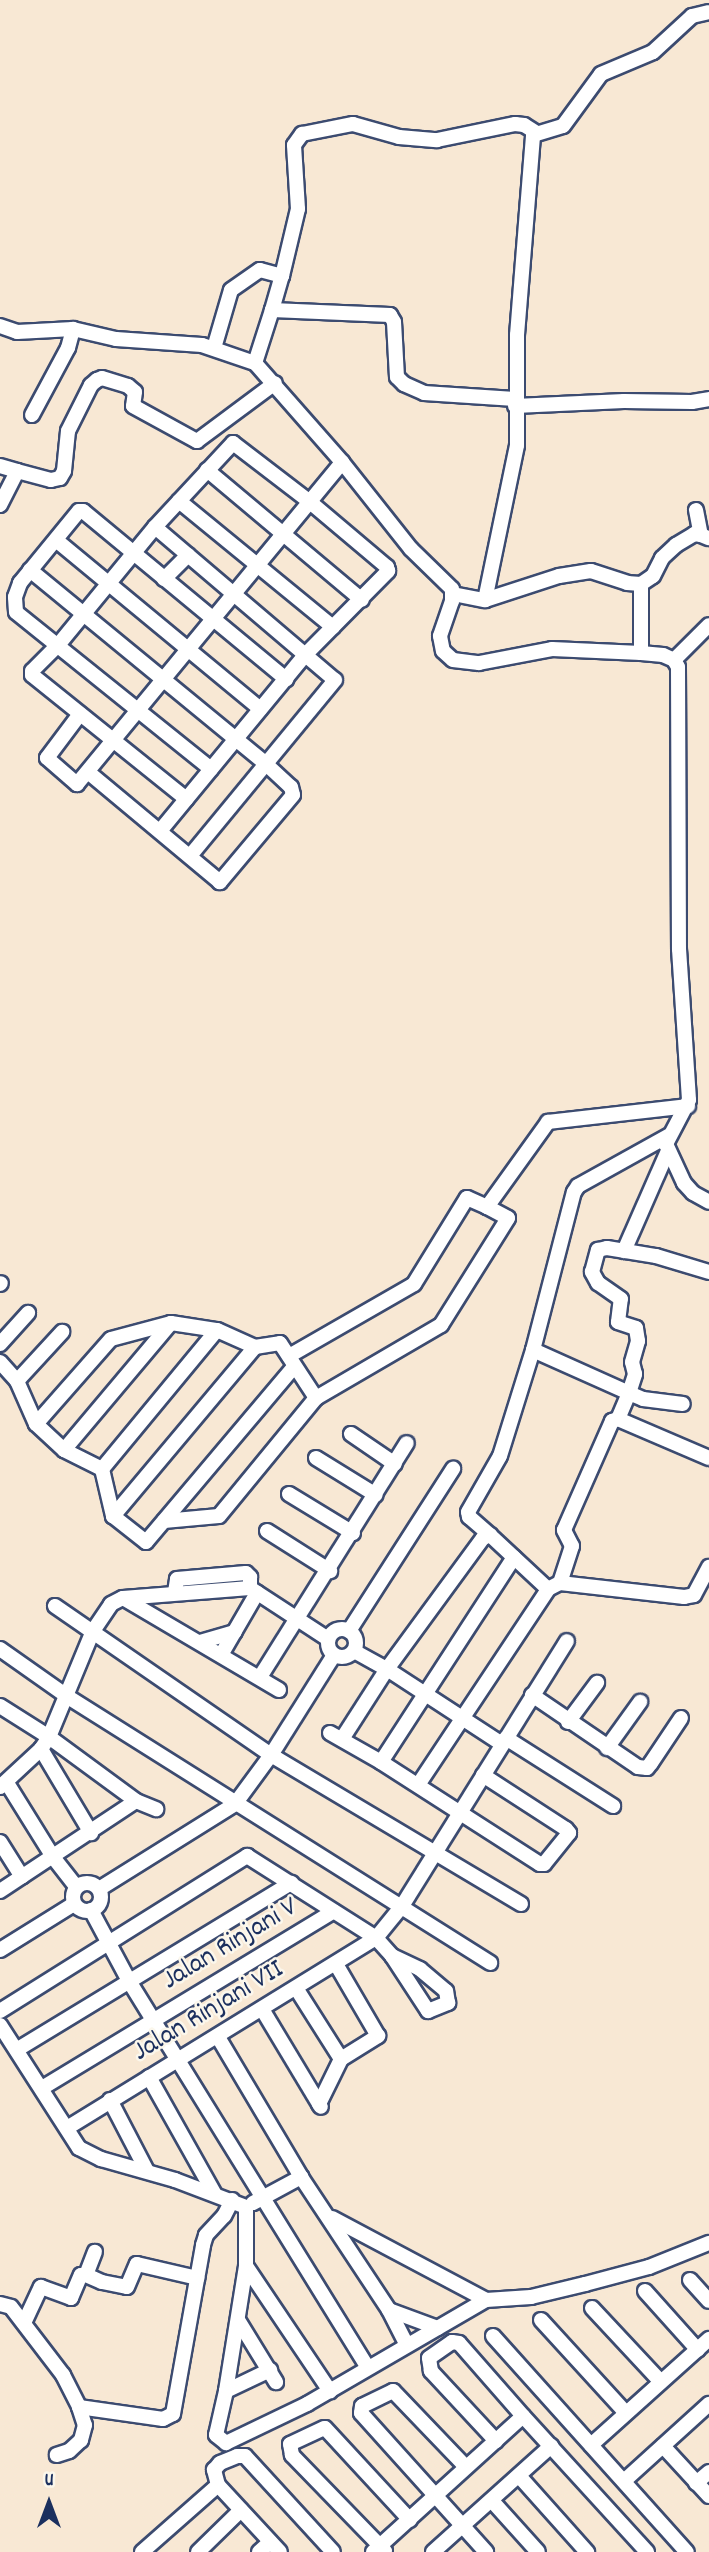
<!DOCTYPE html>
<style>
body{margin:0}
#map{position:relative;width:709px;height:2552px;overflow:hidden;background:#f8e8d4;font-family:Dekko,sans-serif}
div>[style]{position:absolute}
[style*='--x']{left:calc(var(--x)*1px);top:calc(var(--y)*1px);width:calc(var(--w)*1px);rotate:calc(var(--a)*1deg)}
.roads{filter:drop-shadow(2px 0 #3c4b70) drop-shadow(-2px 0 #3c4b70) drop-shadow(0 2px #3c4b70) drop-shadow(0 -2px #3c4b70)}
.minor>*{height:14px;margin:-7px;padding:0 7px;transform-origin:7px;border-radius:7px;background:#fff}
.minor>.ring{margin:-7px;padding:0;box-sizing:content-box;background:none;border:14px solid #fff;border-radius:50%}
span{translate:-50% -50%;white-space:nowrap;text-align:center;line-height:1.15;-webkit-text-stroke:5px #fbf7ec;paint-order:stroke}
.street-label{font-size:28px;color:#1b2f5e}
.north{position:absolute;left:14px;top:2468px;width:70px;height:70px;-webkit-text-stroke:5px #fbf7ec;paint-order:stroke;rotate:0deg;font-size:19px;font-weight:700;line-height:28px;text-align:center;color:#1b2f5e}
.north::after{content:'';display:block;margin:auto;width:24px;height:32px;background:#1b2f5e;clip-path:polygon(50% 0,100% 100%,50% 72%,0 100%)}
</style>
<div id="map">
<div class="roads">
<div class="minor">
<i style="--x:272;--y:310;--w:35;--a:-74"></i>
<i style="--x:0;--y:326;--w:18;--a:19"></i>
<i style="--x:17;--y:332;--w:56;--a:-3.1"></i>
<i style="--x:73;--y:329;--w:44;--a:13.1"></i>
<i style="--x:116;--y:339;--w:86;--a:4"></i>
<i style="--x:202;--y:345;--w:56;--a:18.8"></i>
<i style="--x:255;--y:363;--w:132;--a:48.7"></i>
<i style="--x:342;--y:462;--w:111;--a:51.6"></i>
<i style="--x:411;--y:549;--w:57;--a:44.3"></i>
<i style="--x:452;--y:589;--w:12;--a:90"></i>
<i style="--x:452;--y:601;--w:37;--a:109"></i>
<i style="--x:440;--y:636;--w:15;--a:79"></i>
<i style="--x:443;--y:651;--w:13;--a:42"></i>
<i style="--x:453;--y:660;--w:26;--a:7"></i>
<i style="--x:479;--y:663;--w:74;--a:-10.9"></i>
<i style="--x:552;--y:649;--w:89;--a:2.6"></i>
<i style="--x:641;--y:653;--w:22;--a:5"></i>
<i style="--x:663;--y:655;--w:12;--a:24"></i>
<i style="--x:674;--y:660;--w:8;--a:60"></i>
<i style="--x:678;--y:667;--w:282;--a:89.8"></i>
<i style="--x:679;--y:949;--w:151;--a:86.2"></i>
<i style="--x:689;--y:1100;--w:50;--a:117.6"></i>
<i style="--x:666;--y:1144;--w:43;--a:65.2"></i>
<i style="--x:684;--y:1183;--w:13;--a:48"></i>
<i style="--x:693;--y:1193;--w:18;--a:29"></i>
<i style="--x:214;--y:348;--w:60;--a:-73.7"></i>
<i style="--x:231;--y:290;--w:35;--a:-35"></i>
<i style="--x:260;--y:270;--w:23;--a:15"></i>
<i style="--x:282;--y:276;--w:69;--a:-76.6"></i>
<i style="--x:298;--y:209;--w:64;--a:-93.6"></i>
<i style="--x:294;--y:145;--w:14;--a:-54"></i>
<i style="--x:302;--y:134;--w:52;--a:-11.1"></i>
<i style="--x:353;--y:124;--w:48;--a:15.8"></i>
<i style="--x:399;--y:137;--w:38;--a:5"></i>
<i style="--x:437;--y:140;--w:80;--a:-11.6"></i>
<i style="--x:515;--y:124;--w:9;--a:6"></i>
<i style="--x:524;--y:125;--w:13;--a:32"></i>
<i style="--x:255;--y:363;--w:56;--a:-72.2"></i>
<i style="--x:272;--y:310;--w:118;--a:2.4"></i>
<i style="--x:390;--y:315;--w:8;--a:60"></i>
<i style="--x:394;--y:322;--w:55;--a:86.9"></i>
<i style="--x:397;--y:377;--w:10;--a:45"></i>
<i style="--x:404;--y:384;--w:22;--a:24"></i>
<i style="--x:424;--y:393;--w:91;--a:3.8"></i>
<i style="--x:515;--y:406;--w:109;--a:-2.6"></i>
<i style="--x:624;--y:401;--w:68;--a:0.8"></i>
<i style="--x:692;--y:402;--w:17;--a:-10"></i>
<i style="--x:32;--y:415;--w:76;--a:-61.8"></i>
<i style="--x:68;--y:348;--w:20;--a:-75"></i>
<i style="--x:0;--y:466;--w:18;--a:16"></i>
<i style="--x:207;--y:470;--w:202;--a:40"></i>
<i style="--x:179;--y:501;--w:199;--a:39.3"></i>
<i style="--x:0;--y:505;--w:38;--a:-63"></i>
<i style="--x:17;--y:471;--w:35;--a:15"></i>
<i style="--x:51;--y:480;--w:9;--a:-13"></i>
<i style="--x:60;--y:478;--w:8;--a:-60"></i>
<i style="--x:64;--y:471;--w:40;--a:-84.3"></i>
<i style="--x:68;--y:431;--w:51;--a:-63.4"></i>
<i style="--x:91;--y:385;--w:8;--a:-40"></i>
<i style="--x:97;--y:380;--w:5;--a:-22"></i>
<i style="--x:102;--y:378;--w:27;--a:17"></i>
<i style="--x:128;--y:386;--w:9;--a:41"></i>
<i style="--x:135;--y:392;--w:14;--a:98"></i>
<i style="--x:133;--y:406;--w:73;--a:28.7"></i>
<i style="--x:197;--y:441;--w:97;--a:-36.6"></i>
<i style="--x:696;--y:510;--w:25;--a:79"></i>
<i style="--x:701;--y:535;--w:8;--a:23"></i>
<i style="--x:155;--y:527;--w:236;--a:40.4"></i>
<i style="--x:335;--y:680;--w:228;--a:129.5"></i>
<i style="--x:56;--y:540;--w:265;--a:39.6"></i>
<i style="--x:30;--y:570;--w:306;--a:39.4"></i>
<i style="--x:266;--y:764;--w:34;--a:43"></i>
<i style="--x:291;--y:787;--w:8;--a:76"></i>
<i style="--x:293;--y:795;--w:114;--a:130"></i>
<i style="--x:220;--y:882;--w:172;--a:-140.2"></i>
<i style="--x:164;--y:579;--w:34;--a:-45"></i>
<i style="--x:453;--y:594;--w:33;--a:11"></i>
<i style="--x:485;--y:600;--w:78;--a:-18"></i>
<i style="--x:559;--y:576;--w:32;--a:-9"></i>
<i style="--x:591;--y:571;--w:38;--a:18"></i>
<i style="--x:627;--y:583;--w:14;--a:4"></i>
<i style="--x:641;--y:584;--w:14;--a:-34"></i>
<i style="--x:653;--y:576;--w:20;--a:-63"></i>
<i style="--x:662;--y:558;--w:19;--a:-43"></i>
<i style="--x:676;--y:545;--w:21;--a:-31"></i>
<i style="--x:694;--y:534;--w:7;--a:8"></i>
<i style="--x:485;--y:600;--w:158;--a:-78.3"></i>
<i style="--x:517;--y:445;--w:110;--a:-90"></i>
<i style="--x:517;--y:335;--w:201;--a:-85.4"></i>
<i style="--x:533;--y:135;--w:31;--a:-17"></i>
<i style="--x:563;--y:126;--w:64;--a:-53.8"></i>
<i style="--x:601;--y:74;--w:56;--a:-22.9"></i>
<i style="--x:653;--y:52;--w:53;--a:-42.7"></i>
<i style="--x:692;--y:16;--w:17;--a:-13"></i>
<i style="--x:641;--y:653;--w:69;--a:-90"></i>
<i style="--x:674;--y:660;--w:49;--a:-45"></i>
<i style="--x:80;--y:714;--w:55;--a:126.9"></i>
<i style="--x:47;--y:758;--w:40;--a:41"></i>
<i style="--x:77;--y:784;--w:417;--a:-50.5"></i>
<i style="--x:211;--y:769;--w:250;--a:-141.2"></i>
<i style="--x:16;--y:612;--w:15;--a:-94"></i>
<i style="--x:15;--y:597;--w:15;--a:-70"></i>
<i style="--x:20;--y:583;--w:93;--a:-50.7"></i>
<i style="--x:79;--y:511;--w:4;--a:0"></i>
<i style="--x:83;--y:511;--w:264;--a:39.6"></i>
<i style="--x:160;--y:831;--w:229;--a:-50.5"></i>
<i style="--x:306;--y:654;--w:117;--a:-45.3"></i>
<i style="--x:388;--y:571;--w:4;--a:-104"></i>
<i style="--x:387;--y:567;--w:101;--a:-139.8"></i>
<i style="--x:310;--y:502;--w:97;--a:-142.5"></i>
<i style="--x:233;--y:443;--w:115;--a:132.9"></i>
<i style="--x:155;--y:527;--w:151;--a:129.4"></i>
<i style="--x:59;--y:644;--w:38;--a:135"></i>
<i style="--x:32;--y:671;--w:4;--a:90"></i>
<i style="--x:32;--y:675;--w:198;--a:38.8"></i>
<i style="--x:624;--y:1251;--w:109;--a:-66.3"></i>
<i style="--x:0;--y:1284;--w:1;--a:-45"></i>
<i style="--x:0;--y:1344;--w:42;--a:-47.9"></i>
<i style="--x:255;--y:1347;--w:221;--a:130"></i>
<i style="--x:113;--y:1516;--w:42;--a:38.2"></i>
<i style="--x:146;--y:1542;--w:229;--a:-49.8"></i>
<i style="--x:533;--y:1350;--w:105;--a:24.1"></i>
<i style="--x:629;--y:1393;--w:20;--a:-72"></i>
<i style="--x:635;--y:1374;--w:12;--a:-104"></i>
<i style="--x:632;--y:1362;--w:22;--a:-74"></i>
<i style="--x:638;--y:1341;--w:13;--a:-99"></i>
<i style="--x:636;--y:1328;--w:19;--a:-162"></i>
<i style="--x:618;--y:1322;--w:23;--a:-83"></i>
<i style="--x:621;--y:1299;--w:28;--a:-145"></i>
<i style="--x:598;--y:1283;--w:13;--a:-119"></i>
<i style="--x:592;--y:1272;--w:23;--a:-75"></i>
<i style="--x:598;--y:1250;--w:9;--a:-13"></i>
<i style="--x:607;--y:1248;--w:50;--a:9.3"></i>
<i style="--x:656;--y:1256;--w:55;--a:16.8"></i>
<i style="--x:289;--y:1356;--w:144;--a:-29.9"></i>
<i style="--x:414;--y:1284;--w:101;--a:-58.4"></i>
<i style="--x:467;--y:1198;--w:22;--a:24"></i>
<i style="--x:487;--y:1207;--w:105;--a:-54.3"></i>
<i style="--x:548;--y:1122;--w:141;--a:-6.5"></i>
<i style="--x:0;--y:1362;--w:25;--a:48"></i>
<i style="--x:17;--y:1381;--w:47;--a:66.2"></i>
<i style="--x:17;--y:1381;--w:67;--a:-47.4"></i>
<i style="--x:618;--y:1419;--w:28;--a:-67"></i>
<i style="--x:629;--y:1393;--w:15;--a:23"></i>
<i style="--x:643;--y:1399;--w:40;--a:7.1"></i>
<i style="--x:351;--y:1434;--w:53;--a:34.3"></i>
<i style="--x:64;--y:1450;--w:38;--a:-137"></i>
<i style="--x:36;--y:1424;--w:113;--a:-48.6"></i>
<i style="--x:111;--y:1339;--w:62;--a:-14.9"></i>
<i style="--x:171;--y:1323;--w:47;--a:8.7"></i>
<i style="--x:217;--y:1330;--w:42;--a:24.1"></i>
<i style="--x:255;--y:1347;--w:25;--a:-9"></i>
<i style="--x:280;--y:1343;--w:66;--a:56.8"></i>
<i style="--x:316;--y:1398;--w:145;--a:-30.3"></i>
<i style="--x:441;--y:1325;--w:126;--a:-57.9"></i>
<i style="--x:508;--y:1218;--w:24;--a:-152"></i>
<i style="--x:316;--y:1458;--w:70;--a:31.7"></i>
<i style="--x:102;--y:1469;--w:42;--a:-153.4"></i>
<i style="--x:64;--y:1450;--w:166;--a:-49.9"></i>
<i style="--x:289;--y:1494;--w:75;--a:31.4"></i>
<i style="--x:113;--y:1516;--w:48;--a:-103.2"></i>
<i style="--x:102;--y:1469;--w:180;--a:-50.4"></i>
<i style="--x:164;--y:1521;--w:55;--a:-5.2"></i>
<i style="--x:219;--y:1516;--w:153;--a:-50.6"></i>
<i style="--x:267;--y:1531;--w:75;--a:32.4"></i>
<i style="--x:490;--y:1535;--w:28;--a:-139"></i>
<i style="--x:469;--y:1517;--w:5;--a:-101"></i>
<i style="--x:468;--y:1512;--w:64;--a:-60.3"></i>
<i style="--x:500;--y:1456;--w:111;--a:-72.7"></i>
<i style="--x:533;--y:1350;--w:163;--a:-75.5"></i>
<i style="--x:574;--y:1192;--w:7;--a:-56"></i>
<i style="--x:578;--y:1186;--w:103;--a:-29.1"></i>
<i style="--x:560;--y:1583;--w:39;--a:-72"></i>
<i style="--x:572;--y:1546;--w:18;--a:-117"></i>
<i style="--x:564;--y:1530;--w:119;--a:-66.2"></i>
<i style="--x:612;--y:1421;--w:6;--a:-18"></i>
<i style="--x:618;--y:1419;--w:99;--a:23.2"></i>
<i style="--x:175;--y:1592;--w:13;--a:-81"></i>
<i style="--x:177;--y:1579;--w:69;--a:-5"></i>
<i style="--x:246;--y:1573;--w:6;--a:45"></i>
<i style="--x:250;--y:1577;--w:11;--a:90"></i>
<i style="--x:123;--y:1598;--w:181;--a:30.5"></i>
<i style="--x:55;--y:1606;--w:262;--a:34.6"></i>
<i style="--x:271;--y:1755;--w:291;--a:30.8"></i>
<i class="ring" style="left:328px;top:1629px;width:14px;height:14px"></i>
<i style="--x:349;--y:1631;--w:193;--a:-57.3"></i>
<i style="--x:200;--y:1642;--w:36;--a:-16"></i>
<i style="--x:0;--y:1649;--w:83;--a:35.2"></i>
<i style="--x:68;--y:1697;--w:499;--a:32.2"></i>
<i style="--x:354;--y:1651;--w:38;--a:29"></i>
<i style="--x:387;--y:1669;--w:137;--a:33.1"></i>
<i style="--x:221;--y:1655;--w:72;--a:-59.9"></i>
<i style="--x:260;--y:1677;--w:276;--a:-57.9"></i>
<i style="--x:532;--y:1695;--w:128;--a:34.2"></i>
<i style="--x:638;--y:1767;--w:9;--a:6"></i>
<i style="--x:647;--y:1768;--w:6;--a:-51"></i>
<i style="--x:651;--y:1763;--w:54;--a:-56.3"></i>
<i style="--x:0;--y:1706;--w:58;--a:32.3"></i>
<i style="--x:49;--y:1737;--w:108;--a:36.3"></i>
<i style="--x:136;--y:1801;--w:22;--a:22"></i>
<i style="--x:568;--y:1722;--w:49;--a:-53.4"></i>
<i style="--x:330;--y:1733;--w:59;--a:29.6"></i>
<i style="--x:381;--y:1762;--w:189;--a:32.7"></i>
<i style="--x:540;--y:1864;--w:4;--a:0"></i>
<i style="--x:544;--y:1864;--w:40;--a:-51"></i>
<i style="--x:569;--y:1833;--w:5;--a:-127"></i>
<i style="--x:566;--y:1829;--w:99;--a:-147"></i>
<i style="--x:506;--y:1738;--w:127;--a:32.4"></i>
<i style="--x:342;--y:1739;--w:83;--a:-57.3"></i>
<i style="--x:387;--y:1669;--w:162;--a:-53.8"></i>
<i style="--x:483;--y:1538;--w:8;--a:-23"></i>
<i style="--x:490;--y:1535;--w:79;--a:43"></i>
<i style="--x:607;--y:1748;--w:57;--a:-54.3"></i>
<i style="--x:41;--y:1749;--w:98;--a:59.2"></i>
<i style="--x:381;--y:1762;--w:244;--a:-57"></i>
<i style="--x:7;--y:1783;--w:87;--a:58.1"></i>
<i style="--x:53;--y:1857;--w:37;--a:52"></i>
<i style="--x:418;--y:1785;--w:235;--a:-56.4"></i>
<i style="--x:548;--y:1589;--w:13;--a:-27"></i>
<i style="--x:560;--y:1583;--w:125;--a:6.4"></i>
<i style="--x:684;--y:1597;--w:10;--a:-11"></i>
<i style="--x:694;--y:1595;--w:32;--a:-62"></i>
<i style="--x:0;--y:1787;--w:56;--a:-42.8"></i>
<i style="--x:41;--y:1749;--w:14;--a:-56"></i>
<i style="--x:49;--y:1737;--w:115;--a:-67.5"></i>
<i style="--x:93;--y:1631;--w:32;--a:-56"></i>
<i style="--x:111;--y:1604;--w:13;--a:-27"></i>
<i style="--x:123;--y:1598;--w:127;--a:-4.5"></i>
<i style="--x:250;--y:1588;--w:93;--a:33.2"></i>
<i style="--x:0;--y:1842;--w:41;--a:57.8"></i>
<i class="ring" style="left:73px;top:1883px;width:14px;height:14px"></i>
<i style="--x:99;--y:1889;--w:160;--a:-32"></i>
<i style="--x:235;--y:1804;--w:61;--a:-53.7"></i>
<i style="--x:271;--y:1755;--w:118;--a:-57.8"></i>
<i style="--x:0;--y:1891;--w:163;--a:-33.5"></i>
<i style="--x:91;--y:1910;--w:81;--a:61.8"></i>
<i style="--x:129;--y:1981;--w:453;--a:58.3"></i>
<i style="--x:0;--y:1950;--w:87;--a:-31.9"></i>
<i style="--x:296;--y:1988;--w:84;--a:57.6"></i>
<i style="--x:262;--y:2009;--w:114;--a:59"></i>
<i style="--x:0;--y:2011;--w:292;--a:-32.1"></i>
<i style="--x:247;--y:1856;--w:153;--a:32.4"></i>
<i style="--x:376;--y:1938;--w:24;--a:48"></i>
<i style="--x:392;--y:1956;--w:66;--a:56.8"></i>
<i style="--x:428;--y:2011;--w:22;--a:-22"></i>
<i style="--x:448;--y:2003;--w:12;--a:-99"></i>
<i style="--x:446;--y:1991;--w:34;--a:-140"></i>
<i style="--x:420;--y:1969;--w:31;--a:-155"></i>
<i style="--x:0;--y:2025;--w:146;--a:57.3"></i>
<i style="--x:79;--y:2148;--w:25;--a:27"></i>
<i style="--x:101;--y:2159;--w:77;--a:15.8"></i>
<i style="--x:175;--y:2180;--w:76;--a:20.8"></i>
<i style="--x:218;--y:2037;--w:163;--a:59.3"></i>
<i style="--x:301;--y:2177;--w:159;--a:56.5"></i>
<i style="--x:389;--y:2310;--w:39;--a:63"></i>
<i style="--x:18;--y:2049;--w:320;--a:-31.3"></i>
<i style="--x:149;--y:2077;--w:133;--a:60.7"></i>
<i style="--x:42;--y:2088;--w:341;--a:-31.2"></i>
<i style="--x:110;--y:2100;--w:80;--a:62.5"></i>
<i style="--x:319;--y:2104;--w:50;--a:-63.9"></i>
<i style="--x:341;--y:2059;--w:44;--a:-31.9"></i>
<i style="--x:378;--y:2036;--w:83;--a:-120.3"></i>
<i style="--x:67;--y:2128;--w:363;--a:-31.6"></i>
<i style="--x:376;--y:1938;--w:41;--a:-50.9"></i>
<i style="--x:402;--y:1906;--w:312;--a:-58.1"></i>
<i style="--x:253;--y:2203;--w:55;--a:-28.4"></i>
<i style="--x:246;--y:2207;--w:59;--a:90"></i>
<i style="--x:246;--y:2266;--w:127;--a:99.1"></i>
<i style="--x:226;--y:2391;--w:45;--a:102.8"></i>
<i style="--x:216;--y:2435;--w:13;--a:39"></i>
<i style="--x:226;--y:2443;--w:90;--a:-25.7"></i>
<i style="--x:307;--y:2404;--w:207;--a:-30.2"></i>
<i style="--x:486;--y:2300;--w:45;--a:-3.8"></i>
<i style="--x:531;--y:2297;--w:56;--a:-13.5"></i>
<i style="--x:585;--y:2284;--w:66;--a:-14.9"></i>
<i style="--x:649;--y:2267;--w:65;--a:-21.8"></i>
<i style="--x:332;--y:2218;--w:174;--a:28"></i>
<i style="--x:246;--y:2266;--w:151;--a:56.1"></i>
<i style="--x:86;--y:2275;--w:17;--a:24"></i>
<i style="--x:102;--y:2282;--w:25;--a:11"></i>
<i style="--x:127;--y:2287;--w:25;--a:-67"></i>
<i style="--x:137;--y:2264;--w:62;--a:13.1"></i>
<i style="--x:690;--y:2280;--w:28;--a:48"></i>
<i style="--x:645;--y:2291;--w:79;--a:48.1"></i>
<i style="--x:0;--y:2304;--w:11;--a:15"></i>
<i style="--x:11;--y:2307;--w:86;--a:52.6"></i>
<i style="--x:63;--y:2375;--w:36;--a:63"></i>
<i style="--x:79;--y:2407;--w:19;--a:72"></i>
<i style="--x:85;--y:2425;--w:16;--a:105"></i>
<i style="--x:81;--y:2440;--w:16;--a:137"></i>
<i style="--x:69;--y:2451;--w:13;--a:162"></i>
<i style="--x:592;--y:2308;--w:100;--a:47"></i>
<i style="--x:389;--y:2310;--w:52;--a:20.2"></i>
<i style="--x:238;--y:2320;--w:73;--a:58.5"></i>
<i style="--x:541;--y:2320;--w:125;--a:47.6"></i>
<i style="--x:24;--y:2323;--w:40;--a:-65"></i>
<i style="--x:41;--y:2287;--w:32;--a:20"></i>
<i style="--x:71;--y:2298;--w:25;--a:-67"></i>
<i style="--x:81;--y:2275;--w:5;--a:0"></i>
<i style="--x:86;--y:2275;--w:25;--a:-69"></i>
<i style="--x:493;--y:2336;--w:290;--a:48.1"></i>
<i style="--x:226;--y:2391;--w:49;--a:-25.5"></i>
<i style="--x:79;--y:2407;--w:85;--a:8.1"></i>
<i style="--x:163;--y:2419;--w:11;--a:-27"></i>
<i style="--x:173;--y:2414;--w:172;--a:-79.9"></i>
<i style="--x:203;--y:2245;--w:10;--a:-73"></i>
<i style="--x:206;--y:2235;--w:26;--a:-47"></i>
<i style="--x:224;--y:2216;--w:18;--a:-63"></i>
<i style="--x:496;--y:2441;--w:96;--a:-132.9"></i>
<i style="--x:431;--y:2371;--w:13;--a:-99"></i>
<i style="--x:429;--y:2358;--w:28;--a:-35"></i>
<i style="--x:452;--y:2342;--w:7;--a:8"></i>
<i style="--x:459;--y:2343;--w:97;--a:48.8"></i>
<i style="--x:591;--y:2445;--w:159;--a:-41.9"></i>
<i style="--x:663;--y:2446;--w:68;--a:47.4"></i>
<i style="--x:465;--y:2466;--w:104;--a:-133.8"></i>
<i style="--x:393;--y:2391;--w:34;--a:154"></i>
<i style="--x:362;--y:2406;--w:7;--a:98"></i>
<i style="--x:361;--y:2413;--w:187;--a:48"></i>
<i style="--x:520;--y:2477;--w:101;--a:48.2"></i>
<i style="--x:624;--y:2481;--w:115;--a:-42.2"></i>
<i style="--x:696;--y:2483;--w:17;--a:-40"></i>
<i style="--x:218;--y:2485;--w:16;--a:-105"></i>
<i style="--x:214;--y:2470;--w:9;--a:-49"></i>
<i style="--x:220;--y:2463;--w:18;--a:-22"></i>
<i style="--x:237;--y:2456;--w:8;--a:0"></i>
<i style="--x:245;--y:2456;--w:130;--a:47.5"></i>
<i style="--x:493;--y:2502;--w:67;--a:48"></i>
<i style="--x:385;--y:2551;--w:134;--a:-134.1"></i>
<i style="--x:292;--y:2455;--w:11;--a:-100"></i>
<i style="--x:290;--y:2444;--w:38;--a:-25"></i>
<i style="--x:325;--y:2428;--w:125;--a:47.3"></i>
<i style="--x:142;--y:2552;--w:101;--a:-41.4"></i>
<i style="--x:218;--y:2485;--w:91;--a:47.2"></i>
<i style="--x:198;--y:2552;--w:60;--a:-44.3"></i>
<i style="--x:259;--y:2552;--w:15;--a:-42"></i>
<i style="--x:373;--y:2552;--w:202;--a:-42.2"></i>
<i style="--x:523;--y:2416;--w:184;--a:47.6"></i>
<i style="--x:433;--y:2552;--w:159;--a:-41.9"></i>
</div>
</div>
<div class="street-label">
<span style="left:231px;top:1945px;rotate:-31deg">Jalan Rinjani V</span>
<span style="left:209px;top:2012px;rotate:-31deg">Jalan Rinjani VII</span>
</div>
<div class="north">U</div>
</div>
